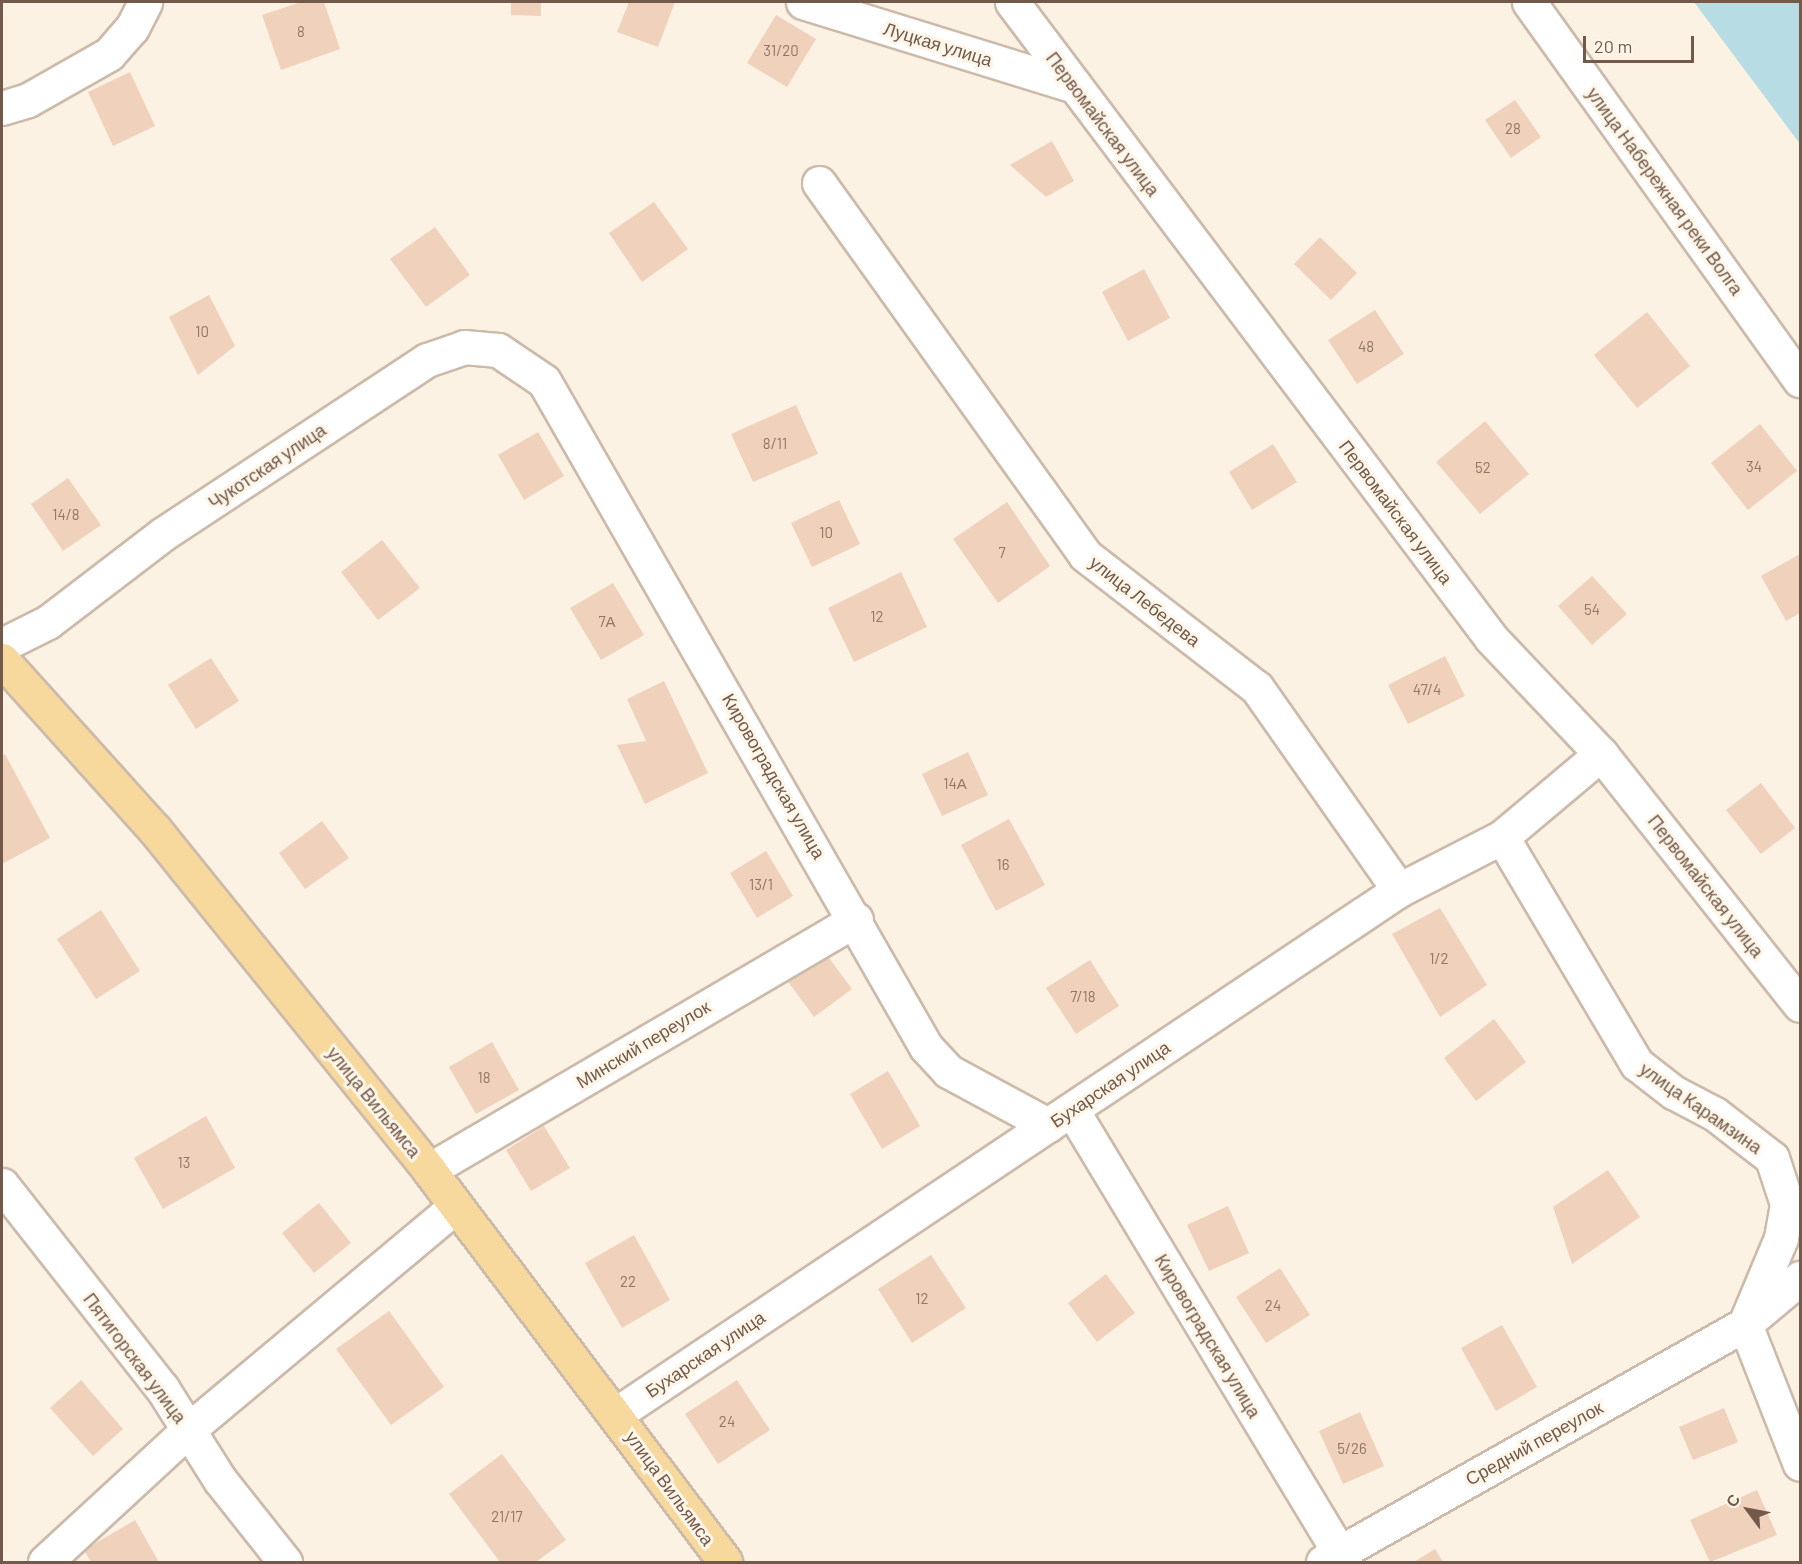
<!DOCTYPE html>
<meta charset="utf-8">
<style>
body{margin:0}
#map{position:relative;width:1802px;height:1564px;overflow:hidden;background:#fbf2e3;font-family:Barlow,sans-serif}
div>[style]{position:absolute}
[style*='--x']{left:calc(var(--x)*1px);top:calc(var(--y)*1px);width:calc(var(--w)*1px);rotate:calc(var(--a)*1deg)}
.water>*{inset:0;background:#b8dce3}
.building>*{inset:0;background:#efd1bc}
.roads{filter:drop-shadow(2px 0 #ccbaaa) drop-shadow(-2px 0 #ccbaaa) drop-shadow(0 2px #ccbaaa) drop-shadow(0 -2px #ccbaaa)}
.street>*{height:33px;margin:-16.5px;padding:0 16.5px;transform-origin:16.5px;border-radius:16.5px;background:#fff}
.primary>*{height:33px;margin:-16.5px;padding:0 16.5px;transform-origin:16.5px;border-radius:16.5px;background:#f7d89d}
span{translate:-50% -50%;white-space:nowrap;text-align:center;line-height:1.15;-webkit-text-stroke:6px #fef6e9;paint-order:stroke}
.number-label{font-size:15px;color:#917766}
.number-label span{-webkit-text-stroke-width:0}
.street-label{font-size:18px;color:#72594a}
.frame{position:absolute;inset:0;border:3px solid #72594a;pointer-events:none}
.north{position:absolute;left:1718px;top:1480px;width:60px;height:60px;-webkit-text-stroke:4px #fef6e9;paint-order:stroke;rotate:302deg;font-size:16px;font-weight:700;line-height:24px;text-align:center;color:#72594a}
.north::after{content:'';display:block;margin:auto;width:21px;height:27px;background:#72594a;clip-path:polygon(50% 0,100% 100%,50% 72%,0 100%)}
.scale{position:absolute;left:1583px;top:36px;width:111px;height:27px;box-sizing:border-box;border:3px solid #72594a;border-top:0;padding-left:8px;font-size:18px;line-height:21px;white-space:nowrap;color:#72594a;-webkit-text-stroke:4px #fef6e9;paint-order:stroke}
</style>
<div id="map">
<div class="water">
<i style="clip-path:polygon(1693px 2px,1800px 2px,1800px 144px,1694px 2px)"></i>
</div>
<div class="building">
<i style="clip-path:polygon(301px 2px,324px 2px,340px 49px,281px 70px,262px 15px)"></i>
<i style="clip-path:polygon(511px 2px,541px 2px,541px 16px,511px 15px)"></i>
<i style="clip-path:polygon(629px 2px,675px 2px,658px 47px,617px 32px)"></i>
<i style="clip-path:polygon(776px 15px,816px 39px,787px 87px,747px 63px)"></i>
<i style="clip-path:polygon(130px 72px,155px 126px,113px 146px,88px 92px)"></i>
<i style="clip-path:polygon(1515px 100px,1541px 137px,1511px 158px,1485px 120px)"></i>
<i style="clip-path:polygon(1052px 141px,1074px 181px,1046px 197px,1010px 165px)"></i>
<i style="clip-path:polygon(654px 202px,688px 249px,642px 282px,609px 233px)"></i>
<i style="clip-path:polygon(435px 227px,470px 275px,426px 307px,390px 259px)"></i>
<i style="clip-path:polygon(1320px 237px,1357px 273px,1331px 300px,1294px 264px)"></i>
<i style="clip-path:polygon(1144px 269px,1170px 318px,1128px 341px,1102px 292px)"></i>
<i style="clip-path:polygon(209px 295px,235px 346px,198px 375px,169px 317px)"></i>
<i style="clip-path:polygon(1375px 310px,1404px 354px,1357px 384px,1328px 340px)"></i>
<i style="clip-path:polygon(1647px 312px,1690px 366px,1637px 408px,1594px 355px)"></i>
<i style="clip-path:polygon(796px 405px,818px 454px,753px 482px,731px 434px)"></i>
<i style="clip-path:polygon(1485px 421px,1529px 474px,1480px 514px,1436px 462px)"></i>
<i style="clip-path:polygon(1760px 424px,1797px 471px,1748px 510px,1711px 463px)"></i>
<i style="clip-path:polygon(538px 432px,564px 476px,524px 500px,498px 455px)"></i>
<i style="clip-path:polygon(1273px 444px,1297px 482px,1252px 510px,1229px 472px)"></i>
<i style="clip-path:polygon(68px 478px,101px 525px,63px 551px,31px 504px)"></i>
<i style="clip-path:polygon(839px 500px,860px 544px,812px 567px,791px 523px)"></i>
<i style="clip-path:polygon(1007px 502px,1050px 566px,998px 603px,953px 539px)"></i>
<i style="clip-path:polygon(382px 540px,420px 588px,378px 620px,341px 572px)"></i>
<i style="clip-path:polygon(1800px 554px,1800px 613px,1786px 621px,1761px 576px)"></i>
<i style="clip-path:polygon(901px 572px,927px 627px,854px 662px,828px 608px)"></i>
<i style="clip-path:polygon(1592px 576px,1627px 614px,1592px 645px,1558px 606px)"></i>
<i style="clip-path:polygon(613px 583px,644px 635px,601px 660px,570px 608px)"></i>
<i style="clip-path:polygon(1445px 656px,1465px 696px,1408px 724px,1388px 685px)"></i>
<i style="clip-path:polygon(211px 658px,239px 701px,196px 729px,168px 685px)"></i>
<i style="clip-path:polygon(664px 681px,708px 773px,645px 804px,617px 745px,646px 741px,627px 699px)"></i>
<i style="clip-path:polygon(968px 752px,988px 795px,942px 816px,922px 774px)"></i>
<i style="clip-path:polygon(5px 754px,50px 838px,2px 864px,2px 756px)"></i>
<i style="clip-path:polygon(1761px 783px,1795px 828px,1761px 854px,1726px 810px)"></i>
<i style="clip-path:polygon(1009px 819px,1045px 885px,996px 911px,961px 845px)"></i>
<i style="clip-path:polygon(322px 821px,349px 858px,305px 889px,279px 853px)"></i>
<i style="clip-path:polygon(766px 851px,793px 896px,757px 918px,730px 873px)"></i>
<i style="clip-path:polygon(1440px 908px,1487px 985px,1440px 1017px,1392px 934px)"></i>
<i style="clip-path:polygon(101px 910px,140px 971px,96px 999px,57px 939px)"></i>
<i style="clip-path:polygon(821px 947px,852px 989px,814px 1017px,783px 975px)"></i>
<i style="clip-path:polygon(1090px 960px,1119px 1006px,1076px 1034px,1046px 988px)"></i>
<i style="clip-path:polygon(1494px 1019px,1526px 1062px,1476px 1101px,1444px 1058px)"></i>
<i style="clip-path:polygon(492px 1042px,519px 1090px,476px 1114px,449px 1067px)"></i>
<i style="clip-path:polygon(888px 1071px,920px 1126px,882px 1149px,850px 1094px)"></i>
<i style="clip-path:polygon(206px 1116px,235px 1168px,163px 1209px,134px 1158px)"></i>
<i style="clip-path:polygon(544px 1126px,570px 1168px,531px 1191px,506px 1150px)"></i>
<i style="clip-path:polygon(1608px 1170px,1640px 1217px,1572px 1264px,1553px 1207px)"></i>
<i style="clip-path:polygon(319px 1203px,351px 1243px,314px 1273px,282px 1233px)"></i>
<i style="clip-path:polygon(1228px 1206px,1249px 1253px,1209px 1271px,1187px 1225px)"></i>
<i style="clip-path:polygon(634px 1235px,670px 1300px,622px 1328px,585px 1263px)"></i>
<i style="clip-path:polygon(931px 1255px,966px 1308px,912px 1343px,878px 1289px)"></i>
<i style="clip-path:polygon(1280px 1268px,1310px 1315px,1266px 1343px,1236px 1297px)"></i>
<i style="clip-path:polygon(1106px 1274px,1135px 1313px,1097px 1342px,1068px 1303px)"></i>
<i style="clip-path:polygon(389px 1311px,444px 1387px,391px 1425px,336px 1349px)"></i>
<i style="clip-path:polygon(1502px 1325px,1537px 1387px,1496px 1411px,1461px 1348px)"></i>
<i style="clip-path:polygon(81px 1380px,123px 1429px,93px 1456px,50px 1408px)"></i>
<i style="clip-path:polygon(737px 1380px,770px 1430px,718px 1464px,685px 1414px)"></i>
<i style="clip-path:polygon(1724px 1408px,1738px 1442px,1693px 1460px,1679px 1427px)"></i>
<i style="clip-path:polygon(1360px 1412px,1384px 1466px,1343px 1484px,1319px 1431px)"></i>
<i style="clip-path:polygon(502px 1454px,566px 1540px,536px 1562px,500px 1562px,449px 1494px)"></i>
<i style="clip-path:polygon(1757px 1490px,1777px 1535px,1710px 1562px,1690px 1520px)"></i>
<i style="clip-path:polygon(135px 1520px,159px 1562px,91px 1562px,84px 1550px)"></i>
<i style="clip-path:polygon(1435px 1549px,1443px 1562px,1414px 1562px)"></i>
</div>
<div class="roads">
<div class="street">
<i style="--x:803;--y:2;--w:284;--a:17.2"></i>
<i style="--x:1012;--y:2;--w:796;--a:53.01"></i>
<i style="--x:1491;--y:638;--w:160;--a:46.5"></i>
<i style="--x:1601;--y:754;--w:320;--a:51.6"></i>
<i style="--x:1529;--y:2;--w:465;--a:54.4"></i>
<i style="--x:2;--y:108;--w:27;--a:-17"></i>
<i style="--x:28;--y:100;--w:93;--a:-29.6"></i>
<i style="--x:109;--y:54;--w:35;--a:-49"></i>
<i style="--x:132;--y:28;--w:29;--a:-63"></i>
<i style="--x:819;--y:183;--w:457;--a:54.4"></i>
<i style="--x:1085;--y:555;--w:217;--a:37.7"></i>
<i style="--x:1257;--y:688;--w:247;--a:54.9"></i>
<i style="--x:2;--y:645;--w:51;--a:-26.6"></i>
<i style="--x:48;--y:622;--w:145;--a:-37.4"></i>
<i style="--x:163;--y:534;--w:316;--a:-33.4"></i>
<i style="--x:427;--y:360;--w:39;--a:-19"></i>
<i style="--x:464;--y:347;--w:34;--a:5"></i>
<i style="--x:498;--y:350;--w:55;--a:34"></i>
<i style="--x:544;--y:381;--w:768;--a:60.16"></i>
<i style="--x:926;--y:1047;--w:33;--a:47"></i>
<i style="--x:948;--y:1071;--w:114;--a:28.4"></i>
<i style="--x:1502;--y:837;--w:264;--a:59.3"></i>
<i style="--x:1637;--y:1064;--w:46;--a:37.9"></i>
<i style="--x:1673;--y:1092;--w:47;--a:27.6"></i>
<i style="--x:1715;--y:1114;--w:72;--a:37.7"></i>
<i style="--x:1772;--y:1158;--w:48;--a:71.9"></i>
<i style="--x:1787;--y:1204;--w:35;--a:100"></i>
<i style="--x:1781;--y:1238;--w:93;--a:112.7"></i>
<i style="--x:1745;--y:1324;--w:150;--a:68.6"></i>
<i style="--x:1072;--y:1110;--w:528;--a:58.87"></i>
<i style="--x:429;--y:1170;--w:495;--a:-30.4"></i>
<i style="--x:2;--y:1185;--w:258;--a:51.8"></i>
<i style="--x:162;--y:1388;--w:109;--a:57.8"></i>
<i style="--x:220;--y:1480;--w:105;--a:51.6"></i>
<i style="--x:616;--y:1414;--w:942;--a:-33.79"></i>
<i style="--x:1399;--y:890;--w:116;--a:-27.2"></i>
<i style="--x:1502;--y:837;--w:129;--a:-40"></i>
<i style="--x:45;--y:1562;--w:195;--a:-42.7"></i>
<i style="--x:188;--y:1430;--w:349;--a:-39.9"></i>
<i style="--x:1323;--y:1562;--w:484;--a:-29.4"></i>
<i style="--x:1745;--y:1324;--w:72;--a:-39.9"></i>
</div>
<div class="primary">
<i style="--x:2;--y:660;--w:229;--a:48"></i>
<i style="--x:155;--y:830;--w:437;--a:51.1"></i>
<i style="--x:429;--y:1170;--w:491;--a:52.9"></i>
</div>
</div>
<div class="number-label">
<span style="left:301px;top:32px">8</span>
<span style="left:781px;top:51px">31/20</span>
<span style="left:1513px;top:129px">28</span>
<span style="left:202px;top:332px">10</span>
<span style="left:1366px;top:347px">48</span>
<span style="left:775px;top:444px">8/11</span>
<span style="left:1754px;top:467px">34</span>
<span style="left:1483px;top:468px">52</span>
<span style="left:66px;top:515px">14/8</span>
<span style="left:826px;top:533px">10</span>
<span style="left:1002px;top:553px">7</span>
<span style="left:1592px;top:610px">54</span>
<span style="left:877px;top:617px">12</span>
<span style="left:607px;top:622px">7А</span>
<span style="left:1427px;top:690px">47/4</span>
<span style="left:955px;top:784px">14А</span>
<span style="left:1003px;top:865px">16</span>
<span style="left:761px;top:885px">13/1</span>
<span style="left:1439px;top:959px">1/2</span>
<span style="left:1083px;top:997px">7/18</span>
<span style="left:484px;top:1078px">18</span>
<span style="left:184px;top:1163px">13</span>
<span style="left:628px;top:1282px">22</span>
<span style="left:922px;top:1299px">12</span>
<span style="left:1273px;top:1306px">24</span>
<span style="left:727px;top:1422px">24</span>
<span style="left:1352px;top:1449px">5/26</span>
<span style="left:507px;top:1517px">21/17</span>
</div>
<div class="street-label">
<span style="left:938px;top:44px;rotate:17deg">Луцкая улица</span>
<span style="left:1103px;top:124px;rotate:53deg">Первомайская улица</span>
<span style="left:1665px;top:191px;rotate:54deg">улица Набережная реки Волга</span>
<span style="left:267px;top:466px;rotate:-34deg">Чукотская улица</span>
<span style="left:1396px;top:512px;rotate:53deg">Первомайская улица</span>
<span style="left:1145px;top:601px;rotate:38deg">улица Лебедева</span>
<span style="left:774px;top:776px;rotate:60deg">Кировоградская улица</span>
<span style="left:1706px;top:886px;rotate:52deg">Первомайская улица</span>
<span style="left:643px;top:1044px;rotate:-31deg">Минский переулок</span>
<span style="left:1110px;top:1084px;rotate:-34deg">Бухарская улица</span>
<span style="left:374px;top:1102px;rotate:51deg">улица Вильямса</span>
<span style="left:1701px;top:1108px;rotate:35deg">улица Карамзина</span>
<span style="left:1208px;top:1336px;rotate:59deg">Кировоградская улица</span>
<span style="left:705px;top:1354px;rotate:-34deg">Бухарская улица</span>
<span style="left:135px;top:1358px;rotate:53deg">Пятигорская улица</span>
<span style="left:1534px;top:1443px;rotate:-29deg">Средний переулок</span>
<span style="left:670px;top:1488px;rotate:54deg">улица Вильямса</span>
</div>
<div class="frame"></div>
<div class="north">С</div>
<div class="scale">20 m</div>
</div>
